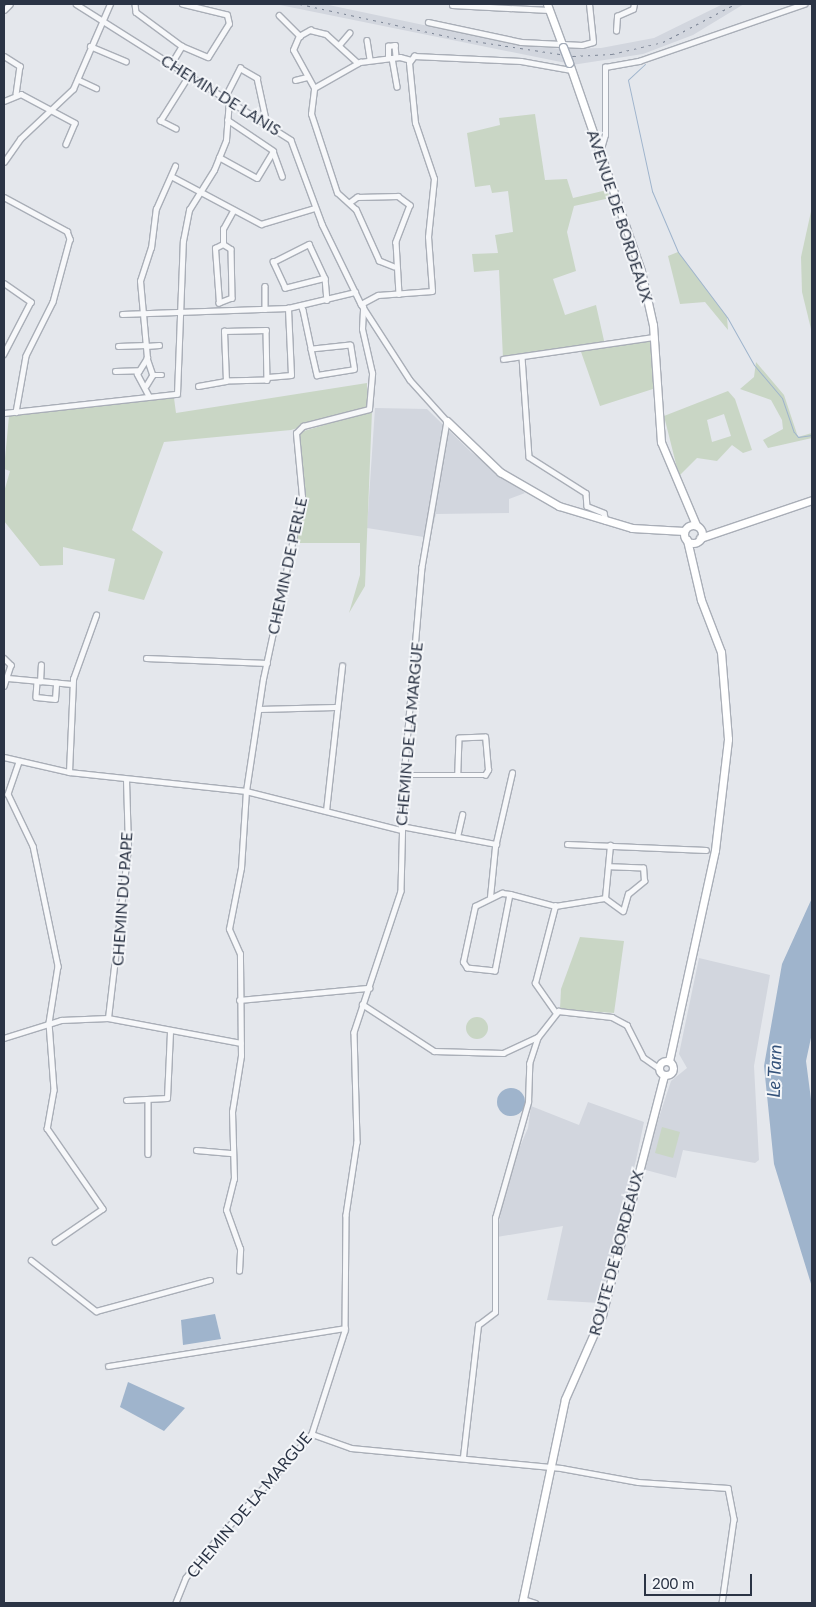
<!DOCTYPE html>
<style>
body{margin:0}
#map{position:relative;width:816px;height:1607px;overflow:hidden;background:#e4e7ec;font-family:Lato,sans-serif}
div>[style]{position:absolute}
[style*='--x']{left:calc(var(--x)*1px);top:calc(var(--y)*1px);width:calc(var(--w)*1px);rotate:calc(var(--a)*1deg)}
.built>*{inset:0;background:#d2d6de}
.green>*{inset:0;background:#c9d6c5}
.round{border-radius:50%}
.water>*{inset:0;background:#9fb4cc}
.stream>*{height:1px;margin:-0.5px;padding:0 0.5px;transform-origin:0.5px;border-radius:0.5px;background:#9fb4cc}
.roads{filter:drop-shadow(1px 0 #a9aeb7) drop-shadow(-1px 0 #a9aeb7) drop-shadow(0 1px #a9aeb7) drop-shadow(0 -1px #a9aeb7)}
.minor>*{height:4.5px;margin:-2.25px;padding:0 2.25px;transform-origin:2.25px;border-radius:2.25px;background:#f7f8fa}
.primary>*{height:7px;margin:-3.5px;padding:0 3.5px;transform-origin:3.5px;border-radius:3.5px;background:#fff}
.primary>.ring{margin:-3.5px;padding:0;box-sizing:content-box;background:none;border:7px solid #fff;border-radius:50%}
.rail>*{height:1px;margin-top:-0.5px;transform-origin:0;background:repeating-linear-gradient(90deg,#7d8696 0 2.5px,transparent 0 7.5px)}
.bridges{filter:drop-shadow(1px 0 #a3abb8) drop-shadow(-1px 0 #a3abb8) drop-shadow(0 1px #a3abb8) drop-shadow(0 -1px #a3abb8)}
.primary-bridge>*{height:7px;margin:-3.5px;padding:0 3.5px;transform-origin:3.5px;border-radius:3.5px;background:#fff}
span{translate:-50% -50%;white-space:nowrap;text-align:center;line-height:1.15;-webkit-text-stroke:4px #f4f6f9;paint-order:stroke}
.street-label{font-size:16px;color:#2b3445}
.water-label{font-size:18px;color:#34527a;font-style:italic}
.frame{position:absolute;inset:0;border:5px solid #2b3445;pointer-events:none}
.scale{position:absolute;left:644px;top:1574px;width:108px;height:22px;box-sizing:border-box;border:2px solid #2b3445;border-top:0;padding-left:6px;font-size:15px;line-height:18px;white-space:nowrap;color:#2b3445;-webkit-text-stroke:4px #f4f6f9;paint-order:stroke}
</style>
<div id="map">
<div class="built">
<i style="clip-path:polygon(275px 4px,324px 4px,514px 44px,561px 49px,566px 63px)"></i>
<i style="clip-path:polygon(723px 4px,744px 4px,693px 35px,643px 54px,572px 65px,567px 49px,601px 48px,654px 38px)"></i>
<i style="clip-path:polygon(375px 408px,427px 409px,471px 452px,525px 493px,509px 499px,509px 513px,436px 514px,430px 538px,367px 528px)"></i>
<i style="clip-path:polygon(699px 958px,770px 975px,754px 1066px,759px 1160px,755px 1163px,683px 1150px,676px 1178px,642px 1169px,671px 1081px,687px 1068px,679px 1054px)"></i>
<i style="clip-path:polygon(588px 1102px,644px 1122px,636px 1160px,600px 1303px,547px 1300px,563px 1226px,497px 1237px,506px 1179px,528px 1128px,531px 1106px,579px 1125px)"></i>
</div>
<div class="green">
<i style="clip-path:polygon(535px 114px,545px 180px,567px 179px,573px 198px,607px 190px,610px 198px,574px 206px,567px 232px,576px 271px,553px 279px,565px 315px,596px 305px,605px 345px,654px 337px,656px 388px,600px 406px,580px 349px,503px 359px,499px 270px,474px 272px,472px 254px,498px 253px,495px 235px,513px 232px,508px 191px,492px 193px,490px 185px,475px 187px,467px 133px,500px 125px,499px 118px)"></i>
<i style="clip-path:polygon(812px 207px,812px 333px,802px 292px,801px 257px)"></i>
<i style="clip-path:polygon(678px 252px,727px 317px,728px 330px,705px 302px,680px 304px,668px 256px)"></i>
<i style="clip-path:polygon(756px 362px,784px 395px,798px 437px,812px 433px,812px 438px,768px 448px,763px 440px,783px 429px,782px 420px,771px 400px,740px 389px,754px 377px)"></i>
<i style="clip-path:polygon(367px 383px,367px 407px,291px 430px,164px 442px,132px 530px,163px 552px,144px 600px,108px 591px,115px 559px,63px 547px,63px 565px,40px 566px,4px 521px,4px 492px,10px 471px,4px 469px,9px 416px,174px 398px,176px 413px)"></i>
<i style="clip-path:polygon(evenodd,728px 391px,735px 399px,752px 450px,743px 453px,732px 445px,717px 461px,697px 458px,679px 476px,664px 416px,728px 391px,724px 414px,731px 436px,712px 442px,707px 420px,724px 414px)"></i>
<i style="clip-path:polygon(372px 411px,365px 586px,349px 613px,360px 575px,360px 543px,296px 543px,306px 496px,297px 433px)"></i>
<i style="clip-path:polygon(580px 937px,624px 941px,614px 1013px,560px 1009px,561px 989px)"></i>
<i class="round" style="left:466px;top:1017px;width:22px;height:22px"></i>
<i style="clip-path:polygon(662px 1127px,680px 1132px,673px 1158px,655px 1153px)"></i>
</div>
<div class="water">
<i style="clip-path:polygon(812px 898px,812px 1033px,806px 1061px,812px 1107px,812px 1287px,774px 1164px,764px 1066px,782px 964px)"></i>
<i class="round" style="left:497px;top:1088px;width:28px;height:28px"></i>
<i style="clip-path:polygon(215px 1314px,221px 1339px,183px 1345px,181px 1320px)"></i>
<i style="clip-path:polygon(128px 1382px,185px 1408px,164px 1431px,120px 1407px)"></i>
</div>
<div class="stream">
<i style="--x:645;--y:64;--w:23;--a:137"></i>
<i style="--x:628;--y:80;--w:114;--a:77.8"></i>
<i style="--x:652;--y:191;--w:66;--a:66.9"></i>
<i style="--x:678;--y:252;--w:81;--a:53"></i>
<i style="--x:727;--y:317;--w:55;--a:60.6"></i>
<i style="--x:754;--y:365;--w:43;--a:49.7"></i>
<i style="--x:782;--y:398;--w:36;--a:71"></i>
<i style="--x:794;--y:432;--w:6;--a:51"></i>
<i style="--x:798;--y:437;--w:14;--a:-8"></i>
</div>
<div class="roads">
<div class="minor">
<i style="--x:76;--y:4;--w:254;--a:32.3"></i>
<i style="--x:291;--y:140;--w:90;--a:69.7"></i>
<i style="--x:322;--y:224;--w:89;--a:64"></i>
<i style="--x:361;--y:304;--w:90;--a:57.2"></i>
<i style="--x:410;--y:380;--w:55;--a:47.9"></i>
<i style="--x:447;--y:421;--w:148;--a:99.7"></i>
<i style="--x:422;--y:567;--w:209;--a:94.9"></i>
<i style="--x:404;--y:775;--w:116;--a:91.5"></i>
<i style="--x:401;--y:891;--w:149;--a:108.4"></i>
<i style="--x:354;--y:1032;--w:110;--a:88.4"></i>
<i style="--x:357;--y:1142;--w:74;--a:98.6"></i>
<i style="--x:346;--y:1215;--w:116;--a:90.5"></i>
<i style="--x:345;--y:1331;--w:108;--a:107.8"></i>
<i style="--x:312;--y:1434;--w:145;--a:131.9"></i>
<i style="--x:215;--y:1542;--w:46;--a:128.9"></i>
<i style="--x:186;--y:1578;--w:27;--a:112"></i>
<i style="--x:135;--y:4;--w:8;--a:83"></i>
<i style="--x:136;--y:12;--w:57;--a:36.5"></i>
<i style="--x:182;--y:46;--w:28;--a:23"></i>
<i style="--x:208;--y:57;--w:39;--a:-58"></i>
<i style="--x:229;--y:24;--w:9;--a:-103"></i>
<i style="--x:227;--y:15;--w:46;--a:-166.3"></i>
<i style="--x:452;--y:5;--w:97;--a:3"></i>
<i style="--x:4;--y:10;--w:8;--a:-45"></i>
<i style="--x:279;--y:15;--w:30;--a:45"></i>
<i style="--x:428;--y:22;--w:95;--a:12.1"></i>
<i style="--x:521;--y:42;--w:61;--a:2.8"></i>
<i style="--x:582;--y:45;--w:11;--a:-15"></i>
<i style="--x:593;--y:42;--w:38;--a:-96"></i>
<i style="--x:616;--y:31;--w:15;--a:-86"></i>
<i style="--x:617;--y:16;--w:17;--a:-24"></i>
<i style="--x:633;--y:9;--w:5;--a:-79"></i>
<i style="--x:367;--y:40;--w:20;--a:81"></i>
<i style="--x:339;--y:45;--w:16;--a:-50"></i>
<i style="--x:90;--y:46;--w:39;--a:23"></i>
<i style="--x:4;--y:56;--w:19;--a:32"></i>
<i style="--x:20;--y:66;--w:28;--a:98"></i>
<i style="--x:388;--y:58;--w:12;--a:-90"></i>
<i style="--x:388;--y:46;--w:7;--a:-8"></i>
<i style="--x:395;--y:45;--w:12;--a:85"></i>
<i style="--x:392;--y:58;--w:29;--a:80"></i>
<i style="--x:171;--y:64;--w:21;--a:-59"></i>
<i style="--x:79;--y:80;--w:19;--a:25"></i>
<i style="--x:295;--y:80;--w:12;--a:-14"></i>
<i style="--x:314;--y:88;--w:43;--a:-118.9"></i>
<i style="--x:293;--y:50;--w:15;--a:-67"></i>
<i style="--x:299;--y:36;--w:13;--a:-29"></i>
<i style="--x:310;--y:30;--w:16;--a:14"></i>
<i style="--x:326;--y:34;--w:43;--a:42.2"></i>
<i style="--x:225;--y:97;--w:33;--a:-63"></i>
<i style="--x:240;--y:68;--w:20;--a:30"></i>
<i style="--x:257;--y:78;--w:47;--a:77.7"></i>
<i style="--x:4;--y:101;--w:18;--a:-22"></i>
<i style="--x:21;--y:94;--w:61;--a:28.2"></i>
<i style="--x:75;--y:123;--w:23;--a:113"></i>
<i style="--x:176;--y:129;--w:18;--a:-153"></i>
<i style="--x:160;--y:121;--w:54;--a:-57.8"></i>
<i style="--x:273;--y:151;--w:27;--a:70"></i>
<i style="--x:600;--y:152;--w:18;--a:-74"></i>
<i style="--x:605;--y:135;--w:68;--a:-90"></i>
<i style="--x:605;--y:67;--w:35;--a:-10"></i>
<i style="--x:639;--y:61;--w:175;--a:-19.1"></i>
<i style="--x:219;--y:157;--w:43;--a:28.9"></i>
<i style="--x:257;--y:178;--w:31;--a:-59"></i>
<i style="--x:273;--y:151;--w:55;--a:-146"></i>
<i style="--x:4;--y:162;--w:28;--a:-55"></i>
<i style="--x:20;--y:139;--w:73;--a:-43.3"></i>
<i style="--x:73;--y:89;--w:93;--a:-66.5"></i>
<i style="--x:173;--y:177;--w:100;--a:28.1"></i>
<i style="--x:261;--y:224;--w:56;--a:-16.5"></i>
<i style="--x:4;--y:197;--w:72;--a:28.4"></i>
<i style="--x:67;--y:231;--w:9;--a:69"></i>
<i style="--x:70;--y:239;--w:65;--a:105.1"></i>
<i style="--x:53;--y:302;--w:60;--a:116.6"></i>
<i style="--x:26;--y:356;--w:57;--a:100.1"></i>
<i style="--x:350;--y:202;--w:9;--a:-36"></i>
<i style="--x:357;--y:197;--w:41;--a:-1.4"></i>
<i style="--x:398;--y:196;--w:15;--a:37"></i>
<i style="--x:410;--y:205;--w:40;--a:111"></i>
<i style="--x:396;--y:242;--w:52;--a:86.7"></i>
<i style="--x:223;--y:244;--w:9;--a:32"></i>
<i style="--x:231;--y:249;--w:49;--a:88.8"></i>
<i style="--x:232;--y:298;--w:14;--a:159"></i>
<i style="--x:219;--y:303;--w:55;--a:-94.2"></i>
<i style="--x:215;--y:248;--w:9;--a:-27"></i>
<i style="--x:223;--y:244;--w:15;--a:-90"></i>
<i style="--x:223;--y:229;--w:21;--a:-61"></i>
<i style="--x:394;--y:267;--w:16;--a:-158"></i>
<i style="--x:379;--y:261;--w:56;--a:-114.3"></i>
<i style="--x:356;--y:210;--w:25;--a:-138"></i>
<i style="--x:337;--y:193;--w:83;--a:-108.2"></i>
<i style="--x:311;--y:114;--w:26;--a:-83"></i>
<i style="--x:314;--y:88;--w:53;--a:-29.5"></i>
<i style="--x:360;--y:62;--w:40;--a:-7.1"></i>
<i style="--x:400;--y:57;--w:11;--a:15"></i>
<i style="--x:322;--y:279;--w:38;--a:166"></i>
<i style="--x:285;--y:288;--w:29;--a:-115"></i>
<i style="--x:273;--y:262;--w:40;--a:-26.6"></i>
<i style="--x:309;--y:244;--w:38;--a:65"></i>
<i style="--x:325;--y:278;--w:22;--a:85"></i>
<i style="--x:4;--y:283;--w:33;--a:35"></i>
<i style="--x:31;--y:302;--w:59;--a:117.4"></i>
<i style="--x:265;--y:286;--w:23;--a:90"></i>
<i style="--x:361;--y:304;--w:19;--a:-28"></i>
<i style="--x:378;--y:295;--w:54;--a:-4.2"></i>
<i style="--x:432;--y:291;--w:54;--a:-94.2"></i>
<i style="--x:428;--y:237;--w:58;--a:-84.1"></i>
<i style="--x:434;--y:179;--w:59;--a:-108.7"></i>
<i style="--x:415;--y:123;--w:60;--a:-95.7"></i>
<i style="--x:409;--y:63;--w:9;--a:-54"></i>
<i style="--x:414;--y:56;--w:107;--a:2.7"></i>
<i style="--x:521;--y:61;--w:51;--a:10.2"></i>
<i style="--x:301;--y:305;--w:5;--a:68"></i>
<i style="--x:303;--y:310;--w:40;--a:78"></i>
<i style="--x:311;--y:349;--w:27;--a:77"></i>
<i style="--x:317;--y:375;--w:37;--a:-9"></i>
<i style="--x:354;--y:369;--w:24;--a:-99"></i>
<i style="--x:350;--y:345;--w:39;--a:174"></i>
<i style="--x:122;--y:314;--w:166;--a:-2.1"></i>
<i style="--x:288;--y:308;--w:69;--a:-13.4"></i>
<i style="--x:266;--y:330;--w:50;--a:88.9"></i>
<i style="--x:267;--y:380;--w:41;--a:178.6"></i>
<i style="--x:226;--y:381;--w:50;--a:-92.3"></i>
<i style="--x:224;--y:331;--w:42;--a:-1.4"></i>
<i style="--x:118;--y:346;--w:28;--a:-2"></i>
<i style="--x:146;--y:346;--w:13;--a:-4"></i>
<i style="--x:522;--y:357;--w:100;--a:86"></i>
<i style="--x:529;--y:457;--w:67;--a:32.3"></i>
<i style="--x:586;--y:493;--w:13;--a:86"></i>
<i style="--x:587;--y:506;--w:18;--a:22"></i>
<i style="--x:604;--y:513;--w:8;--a:76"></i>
<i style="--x:147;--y:358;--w:18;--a:71"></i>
<i style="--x:153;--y:375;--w:12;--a:121"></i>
<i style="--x:503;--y:359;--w:153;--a:-8.3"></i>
<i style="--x:115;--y:371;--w:24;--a:-2"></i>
<i style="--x:153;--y:375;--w:9;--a:0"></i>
<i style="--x:268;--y:377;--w:23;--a:-5"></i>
<i style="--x:291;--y:375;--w:67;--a:-92.6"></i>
<i style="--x:198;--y:386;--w:28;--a:-10"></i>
<i style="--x:149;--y:397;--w:26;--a:-118"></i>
<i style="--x:137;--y:374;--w:19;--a:-58"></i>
<i style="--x:147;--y:358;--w:77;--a:-95.2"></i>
<i style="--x:140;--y:281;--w:35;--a:-72"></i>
<i style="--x:151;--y:248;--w:39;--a:-83"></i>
<i style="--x:156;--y:209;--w:47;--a:-66.2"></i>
<i style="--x:4;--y:413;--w:174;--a:-6.3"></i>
<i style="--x:177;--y:394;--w:153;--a:-87.8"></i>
<i style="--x:183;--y:241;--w:32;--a:-79"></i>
<i style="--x:189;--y:210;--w:47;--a:-58"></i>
<i style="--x:214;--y:170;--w:32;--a:-68"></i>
<i style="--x:226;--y:140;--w:40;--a:-85.7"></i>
<i style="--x:4;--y:658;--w:10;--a:45"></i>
<i style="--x:11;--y:665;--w:22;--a:108"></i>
<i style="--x:146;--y:658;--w:121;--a:2.4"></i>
<i style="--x:8;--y:678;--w:64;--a:5.4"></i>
<i style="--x:37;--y:682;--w:15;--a:94"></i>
<i style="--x:36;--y:697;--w:19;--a:6"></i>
<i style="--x:55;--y:699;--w:16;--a:-86"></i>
<i style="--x:40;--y:682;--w:17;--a:-87"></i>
<i style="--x:259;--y:709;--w:76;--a:-1.5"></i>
<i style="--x:4;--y:757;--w:67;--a:13"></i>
<i style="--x:69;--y:772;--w:178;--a:6.1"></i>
<i style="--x:246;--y:791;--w:160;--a:14.1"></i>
<i style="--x:19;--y:762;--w:34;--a:109"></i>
<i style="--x:8;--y:794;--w:58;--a:64.3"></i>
<i style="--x:33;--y:846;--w:123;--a:78.2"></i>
<i style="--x:58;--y:966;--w:58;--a:99"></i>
<i style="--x:49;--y:1023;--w:67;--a:85.7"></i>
<i style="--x:54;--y:1090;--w:39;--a:100"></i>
<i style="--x:47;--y:1128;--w:98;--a:55.3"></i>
<i style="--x:103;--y:1209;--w:58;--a:145.5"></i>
<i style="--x:69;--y:772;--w:93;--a:-87.5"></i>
<i style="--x:73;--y:679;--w:68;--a:-70.2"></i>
<i style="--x:404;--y:775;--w:81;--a:0"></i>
<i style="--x:485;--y:775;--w:6;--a:-59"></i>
<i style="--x:488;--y:770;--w:33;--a:-95"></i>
<i style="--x:485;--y:737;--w:26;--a:178"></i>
<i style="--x:459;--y:738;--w:36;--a:92"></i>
<i style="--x:326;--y:811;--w:146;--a:-83.7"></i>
<i style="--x:401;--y:826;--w:97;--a:10.7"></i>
<i style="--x:457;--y:837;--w:23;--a:-77"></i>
<i style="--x:567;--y:844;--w:139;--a:2.5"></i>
<i style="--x:510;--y:894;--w:78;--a:101"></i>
<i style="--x:495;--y:971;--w:28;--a:-174"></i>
<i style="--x:467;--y:968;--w:7;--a:-124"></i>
<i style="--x:463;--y:962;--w:57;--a:-77.9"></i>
<i style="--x:475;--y:906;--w:30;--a:-26"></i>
<i style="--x:502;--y:893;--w:8;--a:7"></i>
<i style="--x:510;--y:894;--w:47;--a:14.9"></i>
<i style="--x:490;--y:897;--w:50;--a:-84.3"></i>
<i style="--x:495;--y:847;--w:76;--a:-77.1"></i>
<i style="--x:605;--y:898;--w:22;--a:36"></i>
<i style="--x:623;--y:911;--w:18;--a:-74"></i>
<i style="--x:628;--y:894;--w:21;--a:-39"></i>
<i style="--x:644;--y:881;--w:13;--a:-94"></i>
<i style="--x:643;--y:868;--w:32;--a:-178"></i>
<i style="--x:239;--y:1000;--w:131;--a:-5.3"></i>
<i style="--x:362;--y:1004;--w:86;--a:33.1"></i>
<i style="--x:434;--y:1051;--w:69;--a:1.7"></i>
<i style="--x:503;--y:1053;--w:38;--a:-25"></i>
<i style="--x:538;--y:1037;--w:33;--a:-52"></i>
<i style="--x:558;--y:1011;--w:54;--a:6.3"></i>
<i style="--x:612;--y:1017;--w:17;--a:28"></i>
<i style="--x:627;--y:1025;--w:36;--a:63"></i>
<i style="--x:643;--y:1057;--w:19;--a:35"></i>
<i style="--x:555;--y:1012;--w:35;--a:-125"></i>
<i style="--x:535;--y:983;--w:80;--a:-75.4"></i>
<i style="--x:555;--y:906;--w:51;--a:-9.1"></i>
<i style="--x:605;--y:898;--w:53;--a:-84.6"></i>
<i style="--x:108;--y:1018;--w:172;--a:-83.3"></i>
<i style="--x:128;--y:847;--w:67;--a:-91.7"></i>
<i style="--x:4;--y:1038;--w:60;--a:-17.5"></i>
<i style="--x:61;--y:1020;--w:47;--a:-2.4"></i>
<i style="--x:108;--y:1018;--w:135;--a:10.6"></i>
<i style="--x:148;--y:1099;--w:55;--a:90"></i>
<i style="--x:126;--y:1100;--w:41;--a:-2.8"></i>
<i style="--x:167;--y:1098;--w:66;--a:-87.4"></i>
<i style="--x:196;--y:1150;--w:37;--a:5"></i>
<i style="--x:31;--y:1260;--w:83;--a:38.1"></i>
<i style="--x:96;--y:1311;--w:118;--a:-15.2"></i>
<i style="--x:239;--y:1271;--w:22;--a:-87"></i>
<i style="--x:240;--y:1249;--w:41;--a:-109.7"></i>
<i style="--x:226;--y:1210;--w:32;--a:-76"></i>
<i style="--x:234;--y:1179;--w:67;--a:-91.7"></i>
<i style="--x:232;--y:1112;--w:57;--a:-80.9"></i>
<i style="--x:241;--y:1056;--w:102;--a:-90.6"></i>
<i style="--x:240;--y:954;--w:27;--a:-114"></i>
<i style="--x:229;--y:929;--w:62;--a:-78.9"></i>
<i style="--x:241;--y:868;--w:77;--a:-86.3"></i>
<i style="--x:246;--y:791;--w:113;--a:-81.4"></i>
<i style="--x:263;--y:679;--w:186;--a:-77.9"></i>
<i style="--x:302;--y:497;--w:64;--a:-95.4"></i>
<i style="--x:296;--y:433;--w:10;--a:-45"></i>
<i style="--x:303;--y:426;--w:68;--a:-14.4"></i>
<i style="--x:369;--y:409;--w:36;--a:-85"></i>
<i style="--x:372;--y:373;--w:45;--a:-102.8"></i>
<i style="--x:362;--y:329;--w:22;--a:-87"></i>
<i style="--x:108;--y:1366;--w:240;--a:-9.1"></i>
<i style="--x:312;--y:1434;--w:41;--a:19.7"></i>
<i style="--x:351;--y:1448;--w:211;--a:5.4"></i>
<i style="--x:561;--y:1468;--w:78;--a:10.3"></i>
<i style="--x:638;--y:1482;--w:90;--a:3.8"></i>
<i style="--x:728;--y:1488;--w:32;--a:79"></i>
<i style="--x:734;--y:1519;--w:85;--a:98.1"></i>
<i style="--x:463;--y:1457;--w:133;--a:-83.5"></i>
<i style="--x:478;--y:1325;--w:21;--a:-37"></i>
<i style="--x:495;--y:1312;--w:94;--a:-90"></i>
<i style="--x:495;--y:1218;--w:121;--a:-74.1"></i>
<i style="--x:528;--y:1102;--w:38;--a:-88"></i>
<i style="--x:529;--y:1064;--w:28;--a:-72"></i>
<i style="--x:523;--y:1599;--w:13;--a:18"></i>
</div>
<div class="primary">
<i style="--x:547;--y:4;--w:46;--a:69.6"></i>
<i style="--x:569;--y:63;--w:220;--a:70.9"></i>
<i style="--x:641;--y:271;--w:55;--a:77.5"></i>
<i style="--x:653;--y:325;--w:117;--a:86.1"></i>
<i style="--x:661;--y:442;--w:90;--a:67.1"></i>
<i style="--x:447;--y:421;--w:74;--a:43.9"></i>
<i style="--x:500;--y:472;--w:68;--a:30"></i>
<i style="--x:559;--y:506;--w:76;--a:16.8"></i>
<i style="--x:632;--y:528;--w:52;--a:3.3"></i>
<i class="ring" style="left:684px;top:525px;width:11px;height:11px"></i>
<i style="--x:700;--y:538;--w:118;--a:-18.7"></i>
<i class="ring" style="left:659px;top:1061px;width:7px;height:7px"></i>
<i style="--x:669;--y:1061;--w:216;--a:-77.7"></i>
<i style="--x:715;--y:850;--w:112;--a:-83.3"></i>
<i style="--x:728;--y:739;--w:87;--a:-94.6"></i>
<i style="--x:721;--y:652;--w:56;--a:-111"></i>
<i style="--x:701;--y:600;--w:62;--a:-103.1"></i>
<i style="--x:522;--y:1603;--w:208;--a:-78.1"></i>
<i style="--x:565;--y:1399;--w:92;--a:-66.2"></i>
<i style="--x:602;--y:1315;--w:248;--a:-75.5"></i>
</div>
</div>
<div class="rail">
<i style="--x:300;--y:4;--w:165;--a:12.3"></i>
<i style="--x:461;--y:39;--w:113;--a:8.6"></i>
<i style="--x:573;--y:56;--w:39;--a:-3"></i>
<i style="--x:612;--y:54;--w:52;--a:-13.2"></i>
<i style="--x:663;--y:42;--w:81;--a:-27.8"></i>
</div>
<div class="bridges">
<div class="primary-bridge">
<i style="--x:563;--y:47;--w:17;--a:69"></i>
</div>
</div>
<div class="street-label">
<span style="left:221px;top:95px;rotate:32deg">CHEMIN DE LANIS</span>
<span style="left:620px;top:216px;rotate:72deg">AVENUE DE BORDEAUX</span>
<span style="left:287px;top:566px;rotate:-78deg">CHEMIN DE PERLE</span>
<span style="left:409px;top:734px;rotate:-85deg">CHEMIN DE LA MARGUE</span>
<span style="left:122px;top:899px;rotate:-86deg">CHEMIN DU PAPE</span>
<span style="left:616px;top:1253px;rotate:-75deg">ROUTE DE BORDEAUX</span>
<span style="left:249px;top:1505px;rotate:-50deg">CHEMIN DE LA MARGUE</span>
</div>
<div class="water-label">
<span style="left:774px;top:1071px;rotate:-88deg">Le Tarn</span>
</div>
<div class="frame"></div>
<div class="scale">200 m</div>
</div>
